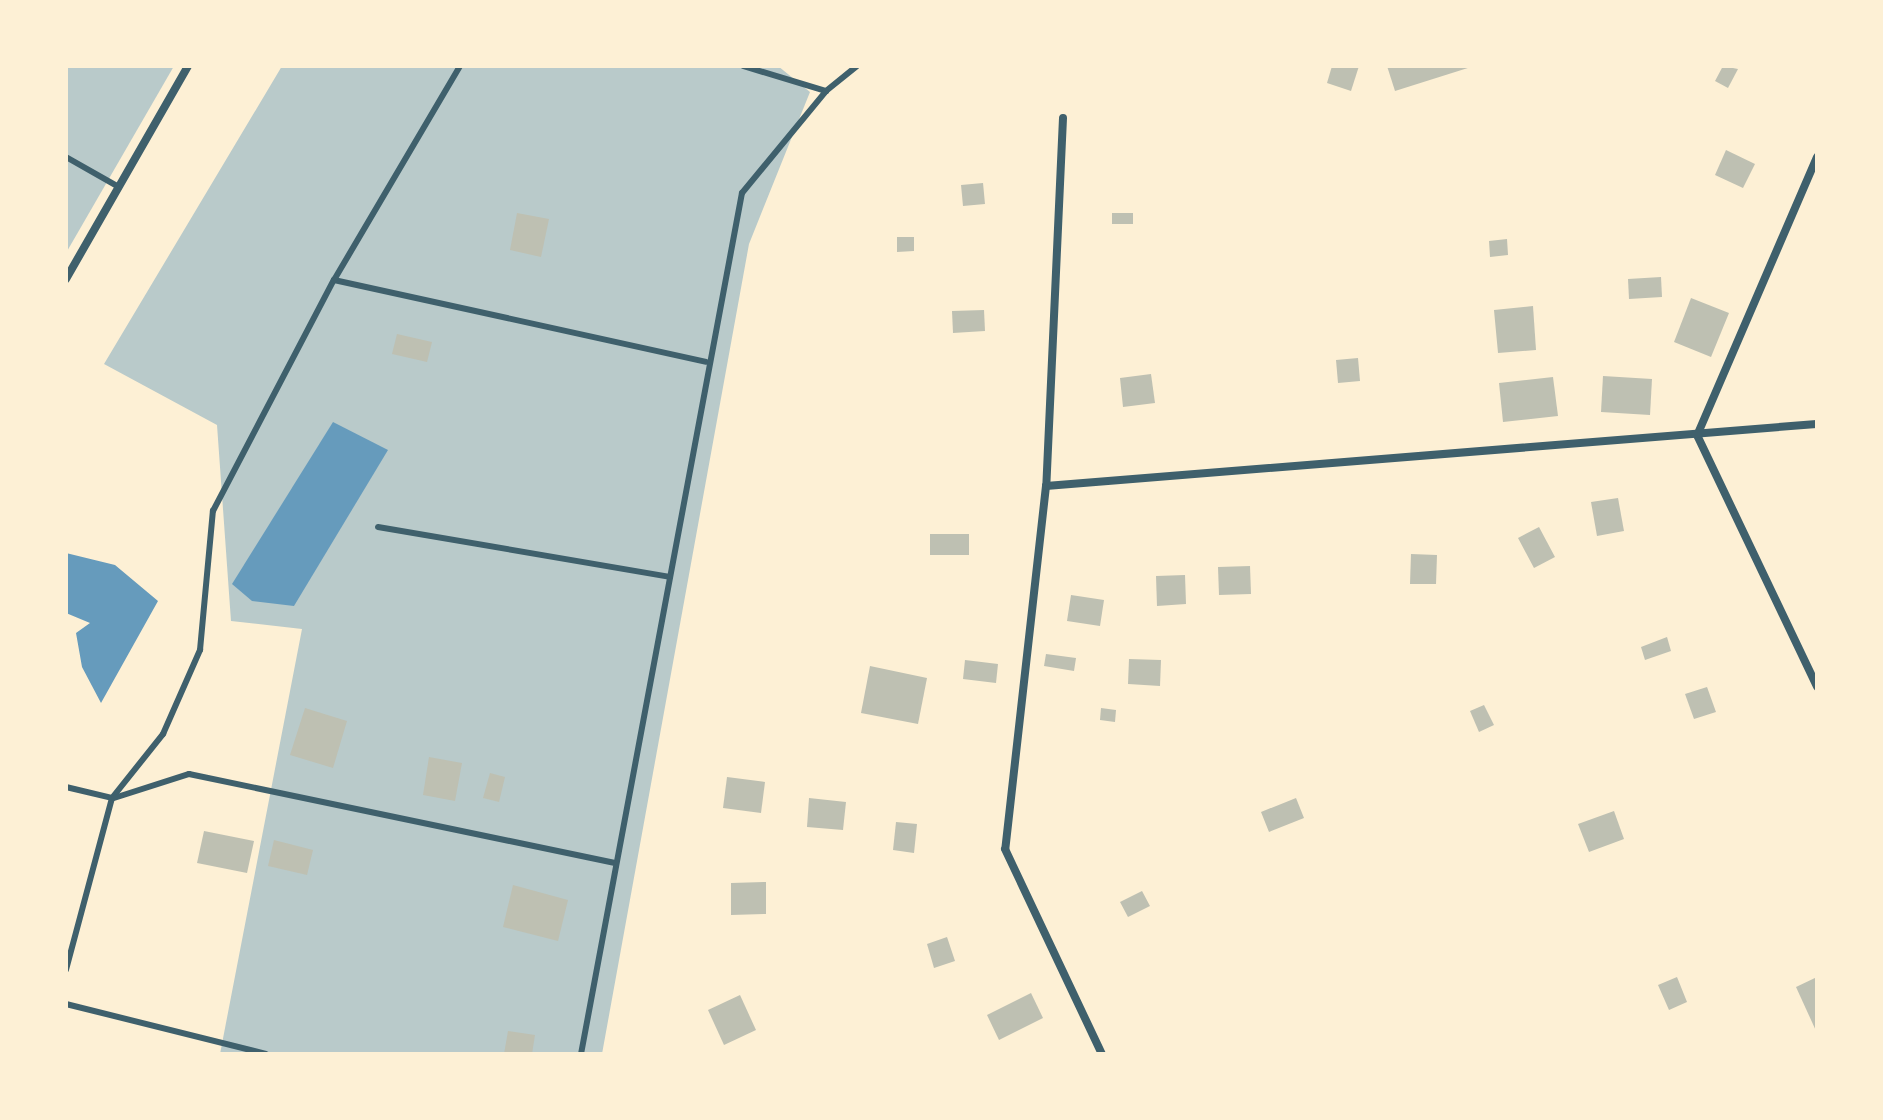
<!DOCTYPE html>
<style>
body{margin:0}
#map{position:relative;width:1883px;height:1120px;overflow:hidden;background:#fdf0d5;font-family:"Open Sans",sans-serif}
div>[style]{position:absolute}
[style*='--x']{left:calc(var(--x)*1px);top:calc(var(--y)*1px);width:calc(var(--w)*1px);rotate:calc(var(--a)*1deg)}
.green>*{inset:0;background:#b9caca}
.water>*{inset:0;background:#669bbc}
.building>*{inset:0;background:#bec0b2}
.service>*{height:6px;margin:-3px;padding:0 3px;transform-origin:3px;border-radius:3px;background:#3f606c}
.minor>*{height:8px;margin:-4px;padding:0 4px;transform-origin:4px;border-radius:4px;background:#3f606c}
span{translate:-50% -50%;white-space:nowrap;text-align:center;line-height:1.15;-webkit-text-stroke:8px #fdf0d5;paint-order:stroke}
.frame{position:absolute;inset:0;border:68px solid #fdf0d5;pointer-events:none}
</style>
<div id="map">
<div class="green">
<i style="clip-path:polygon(66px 66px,174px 66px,66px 253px)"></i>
<i style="clip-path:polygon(282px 66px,778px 66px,810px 92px,749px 244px,602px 1054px,220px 1054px,302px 629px,231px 621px,217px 425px,104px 364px)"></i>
</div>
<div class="water">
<i style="clip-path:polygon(333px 422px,388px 450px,294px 606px,252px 601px,232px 584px)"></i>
<i style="clip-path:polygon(66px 553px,115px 565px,158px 601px,101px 703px,82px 667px,76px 633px,90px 623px,66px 613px)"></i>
</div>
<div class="building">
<i style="clip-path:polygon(1332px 66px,1359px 66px,1351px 91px,1327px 83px)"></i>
<i style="clip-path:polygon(1387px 66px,1471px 66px,1471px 67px,1395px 91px)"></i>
<i style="clip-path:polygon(1723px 66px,1738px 69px,1728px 88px,1715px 81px)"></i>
<i style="clip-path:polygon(1726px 150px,1755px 164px,1743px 188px,1715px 175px)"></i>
<i style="clip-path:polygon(983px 183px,985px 204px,963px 206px,961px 185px)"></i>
<i style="clip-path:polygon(517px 213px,549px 219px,541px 257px,510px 250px)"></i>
<i style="clip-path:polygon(1112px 213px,1133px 213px,1133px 224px,1112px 224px)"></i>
<i style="clip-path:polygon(897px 237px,914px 237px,914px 251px,897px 252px)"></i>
<i style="clip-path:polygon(1507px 239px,1508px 255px,1490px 257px,1489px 241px)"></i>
<i style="clip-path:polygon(1661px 277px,1662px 297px,1629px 299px,1628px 279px)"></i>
<i style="clip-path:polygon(1691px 298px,1729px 313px,1711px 357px,1674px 342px)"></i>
<i style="clip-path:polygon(1533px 306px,1536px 350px,1498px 353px,1494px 310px)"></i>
<i style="clip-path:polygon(984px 310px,985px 331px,953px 333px,952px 311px)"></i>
<i style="clip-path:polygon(397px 334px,432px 342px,427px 362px,392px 354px)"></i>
<i style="clip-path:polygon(1358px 358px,1360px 381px,1338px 383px,1336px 360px)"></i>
<i style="clip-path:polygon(1151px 374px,1155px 403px,1123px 407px,1120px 378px)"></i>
<i style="clip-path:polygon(1603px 376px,1652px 379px,1650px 415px,1601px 412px)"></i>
<i style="clip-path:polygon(1553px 377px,1558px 416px,1503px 422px,1499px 383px)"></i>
<i style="clip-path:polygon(1618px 498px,1624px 531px,1597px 536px,1591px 502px)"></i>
<i style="clip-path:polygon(1539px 527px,1555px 557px,1534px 568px,1518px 538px)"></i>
<i style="clip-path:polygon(930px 534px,969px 534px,969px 555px,930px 555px)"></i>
<i style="clip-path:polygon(1411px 554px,1437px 555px,1436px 584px,1410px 584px)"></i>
<i style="clip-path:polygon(1250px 566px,1251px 594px,1219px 595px,1218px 567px)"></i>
<i style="clip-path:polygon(1185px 575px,1186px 604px,1157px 606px,1156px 576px)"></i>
<i style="clip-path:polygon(1071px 595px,1104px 600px,1100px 626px,1067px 621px)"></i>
<i style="clip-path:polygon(1667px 637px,1671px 651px,1645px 660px,1641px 647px)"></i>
<i style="clip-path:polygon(1046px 654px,1076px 658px,1074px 671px,1044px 666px)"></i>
<i style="clip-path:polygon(1129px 659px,1161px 660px,1160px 686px,1128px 684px)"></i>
<i style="clip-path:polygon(965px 660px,998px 664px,996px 683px,963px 679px)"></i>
<i style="clip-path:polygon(870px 666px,927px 678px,918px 724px,861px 713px)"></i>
<i style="clip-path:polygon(1707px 687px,1716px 712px,1694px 719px,1685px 694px)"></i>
<i style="clip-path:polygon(1484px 705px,1494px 725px,1479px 732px,1470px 711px)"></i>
<i style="clip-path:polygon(305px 708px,347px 721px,333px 768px,290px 755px)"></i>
<i style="clip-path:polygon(1101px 708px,1116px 710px,1115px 722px,1100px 720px)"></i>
<i style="clip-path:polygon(429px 757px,462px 763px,455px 801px,423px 795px)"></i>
<i style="clip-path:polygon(490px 773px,505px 777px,499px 802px,483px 798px)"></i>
<i style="clip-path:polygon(727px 777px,765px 782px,761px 813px,723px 808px)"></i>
<i style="clip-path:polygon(809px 798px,846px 802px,843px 830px,807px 827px)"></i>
<i style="clip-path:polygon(1296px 798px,1304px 818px,1269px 832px,1261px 812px)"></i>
<i style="clip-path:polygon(1614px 811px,1624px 839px,1589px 852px,1578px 824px)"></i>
<i style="clip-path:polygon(896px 822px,917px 824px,914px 853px,893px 850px)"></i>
<i style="clip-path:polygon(204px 831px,254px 841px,247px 873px,197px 863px)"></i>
<i style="clip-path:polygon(274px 840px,313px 850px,307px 875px,268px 866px)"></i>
<i style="clip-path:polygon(766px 882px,766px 914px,731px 915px,731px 883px)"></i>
<i style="clip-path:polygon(513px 885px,568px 900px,558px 941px,503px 927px)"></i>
<i style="clip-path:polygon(1142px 891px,1150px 906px,1128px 917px,1120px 902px)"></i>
<i style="clip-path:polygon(947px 937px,955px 961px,934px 968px,927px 944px)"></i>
<i style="clip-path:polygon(1677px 977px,1687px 1002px,1669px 1010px,1658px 985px)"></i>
<i style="clip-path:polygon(1817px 977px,1817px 1033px,1796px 987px)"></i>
<i style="clip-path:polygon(1031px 993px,1043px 1018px,999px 1040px,987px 1015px)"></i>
<i style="clip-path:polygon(740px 995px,756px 1030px,724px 1045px,708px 1010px)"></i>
<i style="clip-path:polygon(508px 1031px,535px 1035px,532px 1054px,504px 1054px)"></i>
</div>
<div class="service">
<i style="--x:743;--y:66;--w:87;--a:16.8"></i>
<i style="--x:826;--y:91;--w:40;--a:-39"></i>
<i style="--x:66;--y:157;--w:61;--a:29.5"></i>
<i style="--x:334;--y:280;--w:381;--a:12.4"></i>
<i style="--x:378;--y:527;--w:296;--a:9.7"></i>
<i style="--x:66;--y:787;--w:47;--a:13.4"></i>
<i style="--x:112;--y:798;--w:178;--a:105"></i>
<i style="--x:112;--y:798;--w:82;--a:-51.4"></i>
<i style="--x:163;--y:734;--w:92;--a:-66.2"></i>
<i style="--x:200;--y:650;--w:140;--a:-84.7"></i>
<i style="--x:213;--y:511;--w:261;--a:-62.4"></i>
<i style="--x:334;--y:280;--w:248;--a:-59.5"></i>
<i style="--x:114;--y:798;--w:79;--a:-17.7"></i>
<i style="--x:189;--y:774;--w:434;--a:11.8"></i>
<i style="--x:66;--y:1004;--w:206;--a:14"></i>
<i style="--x:581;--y:1054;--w:876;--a:-79.41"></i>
<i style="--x:742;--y:193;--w:132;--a:-50.5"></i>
</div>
<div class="minor">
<i style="--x:1063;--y:118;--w:368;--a:92.6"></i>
<i style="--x:1046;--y:486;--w:365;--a:96.4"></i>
<i style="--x:1005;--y:849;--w:227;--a:64.7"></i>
<i style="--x:1817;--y:157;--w:303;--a:113.3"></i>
<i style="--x:1697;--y:435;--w:279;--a:64.5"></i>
<i style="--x:66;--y:279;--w:245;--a:-60.2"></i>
<i style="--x:1046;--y:486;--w:773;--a:-4.6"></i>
</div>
<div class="frame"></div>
</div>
